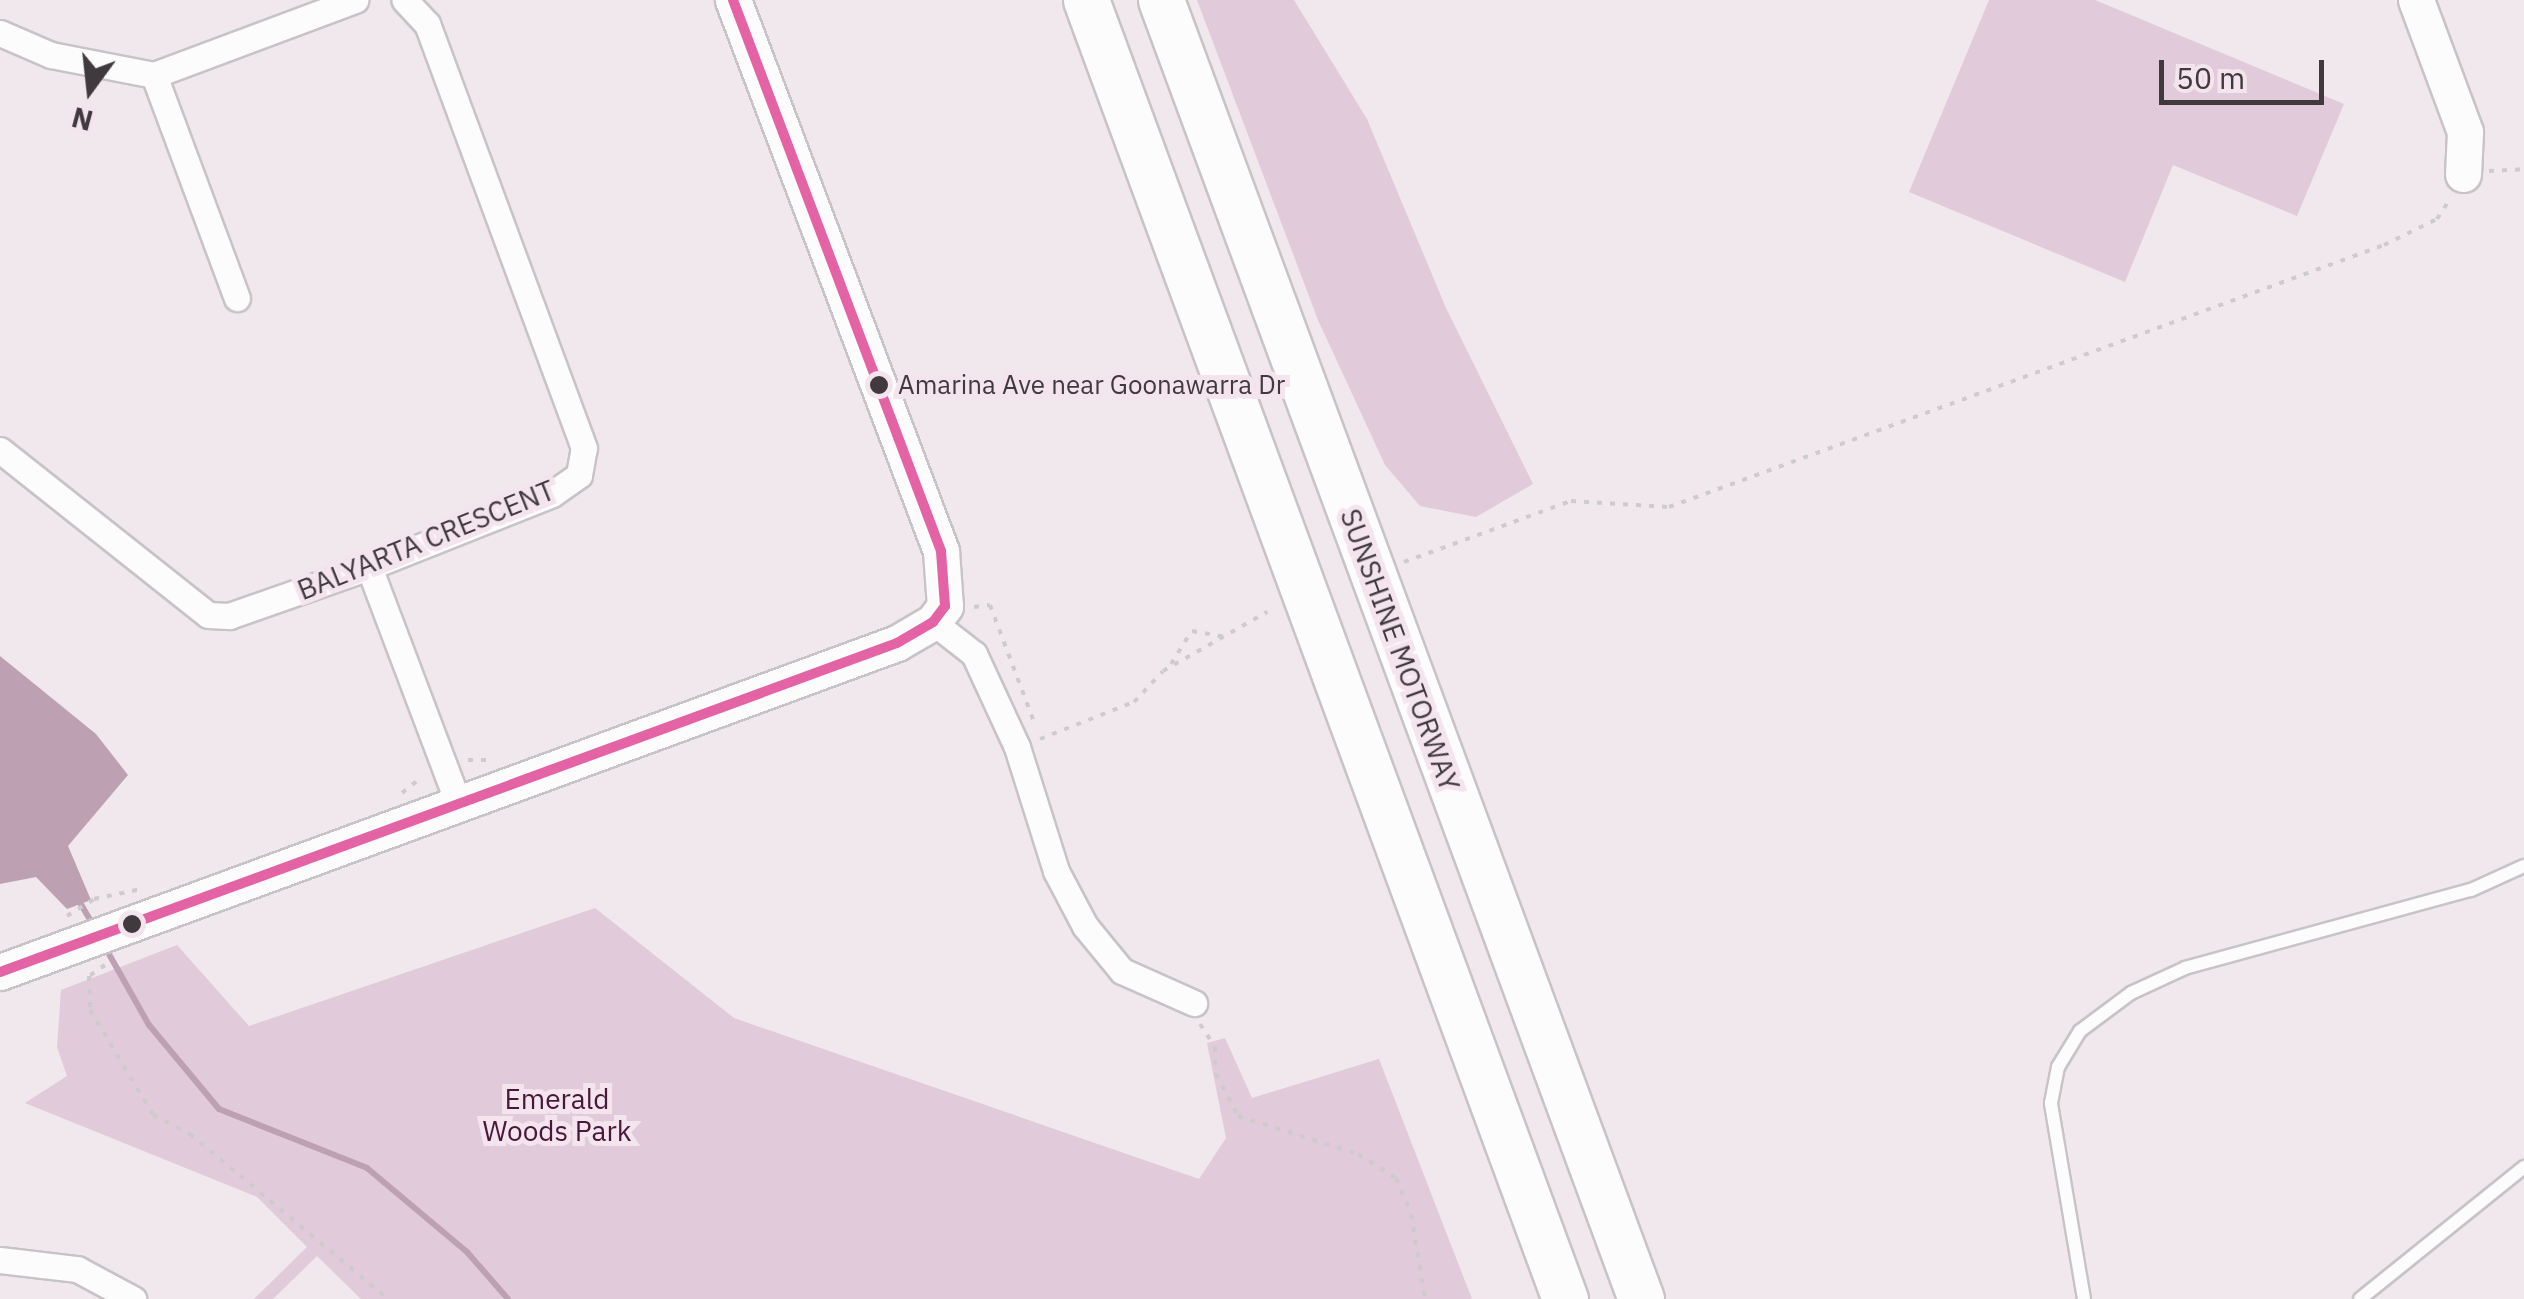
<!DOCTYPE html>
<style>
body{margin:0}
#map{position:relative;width:2524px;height:1299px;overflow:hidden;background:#f0e8ed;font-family:"IBM Plex Sans",sans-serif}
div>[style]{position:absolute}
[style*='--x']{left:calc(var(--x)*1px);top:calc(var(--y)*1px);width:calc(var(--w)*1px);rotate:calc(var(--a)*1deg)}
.green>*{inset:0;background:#e1cad9}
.water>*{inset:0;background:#bda1b3}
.stream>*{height:6px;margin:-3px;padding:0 3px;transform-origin:3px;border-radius:3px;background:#bda1b3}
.path>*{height:4px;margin-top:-2px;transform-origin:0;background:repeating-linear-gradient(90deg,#cecbcd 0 5px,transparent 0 13px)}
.roads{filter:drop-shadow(2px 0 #c8c3c6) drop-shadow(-2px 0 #c8c3c6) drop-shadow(0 2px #c8c3c6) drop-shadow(0 -2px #c8c3c6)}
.lane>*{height:12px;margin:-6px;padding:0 6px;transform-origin:6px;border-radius:6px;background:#fdfcfc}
.street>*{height:25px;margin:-12.5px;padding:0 12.5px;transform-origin:12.5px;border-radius:12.5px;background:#fdfcfc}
.secondary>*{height:35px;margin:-17.5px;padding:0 17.5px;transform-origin:17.5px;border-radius:17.5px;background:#fdfcfc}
.highway>*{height:45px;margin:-22.5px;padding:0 22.5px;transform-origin:22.5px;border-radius:22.5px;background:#fdfcfc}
.bus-1>*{height:10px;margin:-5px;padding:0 5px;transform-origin:5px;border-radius:5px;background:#e463a4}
.dots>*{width:28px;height:28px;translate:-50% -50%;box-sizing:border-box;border:5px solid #f4e4ee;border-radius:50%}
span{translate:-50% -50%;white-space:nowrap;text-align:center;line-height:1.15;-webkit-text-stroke:10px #f4e4ee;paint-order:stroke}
.bus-label{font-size:26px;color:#403a3e}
.left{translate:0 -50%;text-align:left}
.street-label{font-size:28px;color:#403a3e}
.park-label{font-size:28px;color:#48183a}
.north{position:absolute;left:40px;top:40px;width:100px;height:100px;-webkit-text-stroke:8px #f4e4ee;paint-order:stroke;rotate:195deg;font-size:28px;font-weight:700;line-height:40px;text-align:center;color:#403a3e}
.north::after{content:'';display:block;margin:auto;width:35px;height:45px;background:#403a3e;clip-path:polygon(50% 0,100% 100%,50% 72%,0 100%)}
.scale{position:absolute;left:2159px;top:60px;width:165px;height:45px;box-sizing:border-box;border:5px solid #403a3e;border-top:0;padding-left:12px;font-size:30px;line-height:35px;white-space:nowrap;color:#403a3e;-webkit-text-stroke:8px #f4e4ee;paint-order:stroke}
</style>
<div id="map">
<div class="green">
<i style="clip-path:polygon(1197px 0,1294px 0,1367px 119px,1446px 308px,1533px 484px,1476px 517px,1420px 506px,1385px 465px,1318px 320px)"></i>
<i style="clip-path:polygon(1989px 0,2095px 0,2344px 104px,2297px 216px,2173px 165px,2125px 282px,1909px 192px)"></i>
<i style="clip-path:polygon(595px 908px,734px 1018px,1199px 1179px,1226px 1138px,1207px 1043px,1225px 1038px,1252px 1098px,1379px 1059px,1472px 1299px,361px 1299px,317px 1256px,273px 1299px,254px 1299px,307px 1247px,257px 1197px,25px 1103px,67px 1076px,57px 1047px,61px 990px,177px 945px,249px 1026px)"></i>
</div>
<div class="water">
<i style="clip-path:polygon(0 656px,96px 734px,128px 775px,68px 846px,91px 900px,67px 909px,36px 877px,0 884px)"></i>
</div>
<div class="stream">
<i style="--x:78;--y:899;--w:32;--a:60"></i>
<i style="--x:105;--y:947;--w:90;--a:60.6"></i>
<i style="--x:149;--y:1025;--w:109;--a:50.2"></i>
<i style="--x:219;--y:1109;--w:159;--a:21.7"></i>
<i style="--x:367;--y:1168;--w:131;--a:40"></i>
<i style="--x:467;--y:1252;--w:62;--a:48.9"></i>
</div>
<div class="path">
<i style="--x:2489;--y:171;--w:35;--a:-3"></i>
<i style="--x:1404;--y:562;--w:178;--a:-20.1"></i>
<i style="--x:1571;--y:501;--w:98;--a:3.5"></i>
<i style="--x:1669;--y:507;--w:761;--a:-20.12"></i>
<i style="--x:2384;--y:245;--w:59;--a:-26.1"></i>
<i style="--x:2437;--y:219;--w:24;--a:-57"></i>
<i style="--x:974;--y:607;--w:16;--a:-7"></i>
<i style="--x:990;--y:605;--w:128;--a:69.4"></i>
<i style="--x:1171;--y:664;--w:39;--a:-58"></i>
<i style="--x:1192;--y:631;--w:34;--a:10"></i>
<i style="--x:1040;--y:739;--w:101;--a:-21.5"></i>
<i style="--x:1134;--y:702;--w:42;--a:-46.9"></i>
<i style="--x:1163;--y:671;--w:120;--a:-29.6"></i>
<i style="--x:468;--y:760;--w:26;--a:0"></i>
<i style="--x:402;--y:793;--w:26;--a:-39"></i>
<i style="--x:67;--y:916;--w:32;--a:-32"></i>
<i style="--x:94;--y:899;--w:48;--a:-12"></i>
<i style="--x:105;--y:965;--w:19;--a:145"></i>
<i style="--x:89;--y:976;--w:34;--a:88"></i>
<i style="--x:90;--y:1010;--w:122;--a:59"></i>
<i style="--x:153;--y:1115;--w:42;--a:27.2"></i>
<i style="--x:190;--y:1134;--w:258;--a:39.8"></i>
<i style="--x:1200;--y:1024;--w:27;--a:57"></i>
<i style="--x:1215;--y:1047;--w:27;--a:88"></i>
<i style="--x:1216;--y:1074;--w:47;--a:62.4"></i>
<i style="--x:1238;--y:1116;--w:126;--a:17.6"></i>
<i style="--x:1358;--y:1154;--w:45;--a:32.3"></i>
<i style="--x:1396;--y:1178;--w:39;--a:67"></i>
<i style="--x:1411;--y:1214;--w:86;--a:80.6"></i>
</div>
<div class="roads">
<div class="lane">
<i style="--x:2084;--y:1299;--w:199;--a:-99.6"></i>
<i style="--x:2051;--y:1103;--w:37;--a:-79"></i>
<i style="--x:2058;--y:1067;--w:42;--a:-58.6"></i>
<i style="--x:2080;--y:1031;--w:64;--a:-36.7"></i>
<i style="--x:2131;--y:993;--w:60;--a:-24.8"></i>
<i style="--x:2185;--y:968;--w:296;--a:-15.3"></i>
<i style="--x:2471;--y:890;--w:58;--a:-24.4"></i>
<i style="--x:2360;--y:1299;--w:211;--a:-38.8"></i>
</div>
<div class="street">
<i style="--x:0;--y:33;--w:56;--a:23.3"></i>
<i style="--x:51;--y:55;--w:105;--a:11"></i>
<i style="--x:154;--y:75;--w:215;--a:-20.5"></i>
<i style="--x:154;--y:75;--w:238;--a:69.6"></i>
<i style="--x:0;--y:450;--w:265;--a:38.4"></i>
<i style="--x:208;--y:615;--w:21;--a:3"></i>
<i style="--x:229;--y:616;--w:148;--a:-19.3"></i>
<i style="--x:369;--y:567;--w:197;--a:-21.7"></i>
<i style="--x:552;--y:494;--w:33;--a:-35"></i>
<i style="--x:579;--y:475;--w:27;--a:-80"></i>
<i style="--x:584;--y:448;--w:452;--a:-110.3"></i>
<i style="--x:427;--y:24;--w:33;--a:-133"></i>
<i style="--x:369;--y:567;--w:251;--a:69.3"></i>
<i style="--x:933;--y:622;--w:52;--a:38"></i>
<i style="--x:974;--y:654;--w:102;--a:65.2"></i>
<i style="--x:1017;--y:747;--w:130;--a:72.5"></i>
<i style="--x:1056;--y:871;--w:62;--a:62.2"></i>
<i style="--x:1085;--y:926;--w:58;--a:50.6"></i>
<i style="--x:1122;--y:971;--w:79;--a:24"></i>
<i style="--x:0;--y:1260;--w:78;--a:6.7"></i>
<i style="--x:77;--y:1269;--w:64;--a:28.2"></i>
</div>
<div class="secondary">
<i style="--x:2416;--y:0;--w:141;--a:69.6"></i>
<i style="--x:2465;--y:132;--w:42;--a:92.7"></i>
<i style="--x:0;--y:972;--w:955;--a:-20.14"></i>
<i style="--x:897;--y:643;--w:42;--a:-30.3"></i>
<i style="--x:933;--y:622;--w:20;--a:-53"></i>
<i style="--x:945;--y:606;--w:55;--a:-94.2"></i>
<i style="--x:941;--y:551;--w:589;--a:-110.68"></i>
</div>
<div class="highway">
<i style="--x:1086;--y:0;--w:1385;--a:69.76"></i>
<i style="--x:1161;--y:0;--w:1385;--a:69.72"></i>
</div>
</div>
<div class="bus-1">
<i style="--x:0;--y:972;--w:955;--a:-20.14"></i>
<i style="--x:897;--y:643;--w:42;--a:-30.3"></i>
<i style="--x:933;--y:622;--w:20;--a:-53"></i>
<i style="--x:945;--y:606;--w:55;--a:-94.2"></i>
<i style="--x:941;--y:551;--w:589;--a:-110.68"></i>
</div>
<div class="dots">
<i style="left:879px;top:385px;background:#403a3e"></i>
<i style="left:132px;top:924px;background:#403a3e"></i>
</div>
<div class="bus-label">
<span class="left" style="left:898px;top:385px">Amarina Ave near Goonawarra Dr</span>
</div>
<div class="street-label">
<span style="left:426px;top:540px;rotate:-22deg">BALYARTA CRESCENT</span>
<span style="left:1400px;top:650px;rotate:70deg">SUNSHINE MOTORWAY</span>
</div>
<div class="park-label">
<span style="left:557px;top:1115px">Emerald<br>Woods Park</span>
</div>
<div class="north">N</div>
<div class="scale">50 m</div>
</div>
